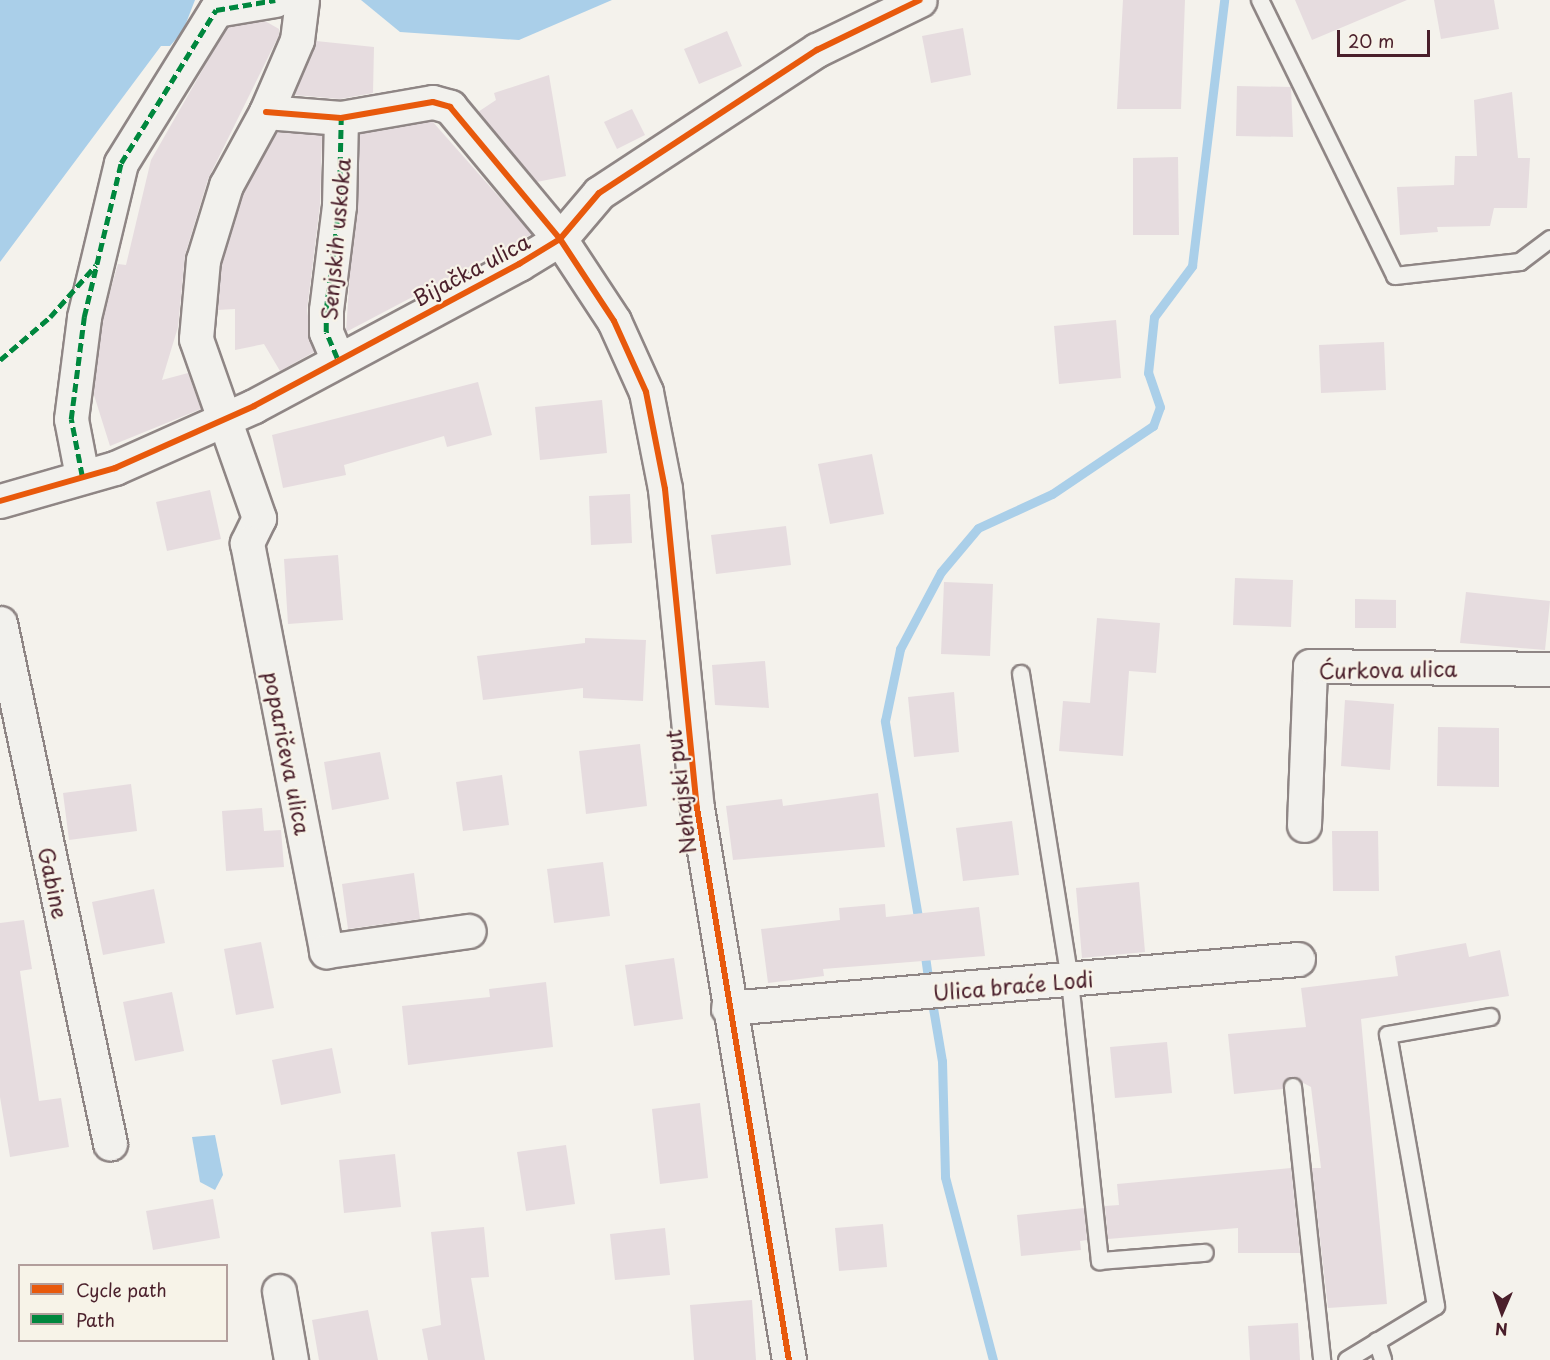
<!DOCTYPE html>
<meta charset="utf-8">
<style>
body{margin:0}
#map{position:relative;width:1550px;height:1360px;overflow:hidden;background:#f4f2ec;font-family:"Playpen Sans",sans-serif}
div>[style]{position:absolute}
[style*='--x']{left:calc(var(--x)*1px);top:calc(var(--y)*1px);width:calc(var(--w)*1px);rotate:calc(var(--a)*1deg)}
.water>*{inset:0;background:#aacfe9}
.stream>*{height:9px;margin:-4.5px;padding:0 4.5px;transform-origin:4.5px;border-radius:4.5px;background:#aacfe9}
.building>*{inset:0;background:#e6dcdf}
.roads{filter:drop-shadow(2px 0 #8f8685) drop-shadow(-2px 0 #8f8685) drop-shadow(0 2px #8f8685) drop-shadow(0 -2px #8f8685)}
.lane>*{height:16px;margin:-8px;padding:0 8px;transform-origin:8px;border-radius:8px;background:#f2f1ed}
.street>*{height:33px;margin:-16.5px;padding:0 16.5px;transform-origin:16.5px;border-radius:16.5px;background:#f2f1ed}
.quiet>*{height:4.5px;margin-top:-2.25px;transform-origin:0;background:repeating-linear-gradient(90deg,#00873e 0 9px,transparent 0 13.5px)}
.cycleway>*{height:6px;margin:-3px;padding:0 3px;transform-origin:3px;border-radius:3px;background:#e8590c}
span{translate:-50% -50%;white-space:nowrap;text-align:center;line-height:1.15;-webkit-text-stroke:4.5px #f7f3e8;paint-order:stroke}
.street-label{font-size:21px;color:#4a1f2b}
.legend{position:absolute;left:18px;top:1264px;width:210px;height:78px;box-sizing:border-box;background:#f7f3e8;border:2px solid #b29e9c;margin:0;padding:8px 10px;list-style:none;font-size:18px;color:#4a1f2b}
.legend li{display:flex;align-items:center;gap:12px;height:30px}
.legend b{width:30px;border:2px solid #b29e9c}
.north{position:absolute;left:1472px;top:1282px;width:60px;height:60px;-webkit-text-stroke:4px #f7f3e8;paint-order:stroke;rotate:182deg;font-size:16px;font-weight:700;line-height:24px;text-align:center;color:#4a1f2b}
.north::after{content:'';display:block;margin:auto;width:21px;height:27px;background:#4a1f2b;clip-path:polygon(50% 0,100% 100%,50% 72%,0 100%)}
.scale{position:absolute;left:1337px;top:30px;width:93px;height:27px;box-sizing:border-box;border:3px solid #4a1f2b;border-top:0;padding-left:8px;font-size:18px;line-height:21px;white-space:nowrap;color:#4a1f2b;-webkit-text-stroke:4px #f7f3e8;paint-order:stroke}
</style>
<div id="map">
<div class="water">
<i style="clip-path:polygon(0 0,195px 0,183px 31px,170px 46px,161px 46px,0 262px)"></i>
<i style="clip-path:polygon(361px 0,612px 0,519px 40px,400px 32px)"></i>
<i style="clip-path:polygon(215px 1135px,223px 1175px,215px 1190px,200px 1182px,192px 1137px)"></i>
</div>
<div class="stream">
<i style="--x:919;--y:923;--w:205;--a:-99.6"></i>
<i style="--x:885;--y:721;--w:74;--a:-78.2"></i>
<i style="--x:900;--y:649;--w:87;--a:-62"></i>
<i style="--x:941;--y:572;--w:57;--a:-49.9"></i>
<i style="--x:978;--y:528;--w:81;--a:-24.7"></i>
<i style="--x:1052;--y:494;--w:122;--a:-34"></i>
<i style="--x:1153;--y:426;--w:20;--a:-70"></i>
<i style="--x:1160;--y:407;--w:36;--a:-109"></i>
<i style="--x:1148;--y:373;--w:56;--a:-83.9"></i>
<i style="--x:1154;--y:317;--w:64;--a:-53.3"></i>
<i style="--x:1192;--y:266;--w:268;--a:-83.1"></i>
<i style="--x:924;--y:949;--w:27;--a:82"></i>
<i style="--x:933;--y:1008;--w:54;--a:80.4"></i>
<i style="--x:942;--y:1061;--w:116;--a:88.5"></i>
<i style="--x:945;--y:1177;--w:189;--a:75.3"></i>
</div>
<div class="building">
<i style="clip-path:polygon(1123px 0,1185px 0,1181px 109px,1117px 109px)"></i>
<i style="clip-path:polygon(1295px 0,1407px 0,1312px 40px)"></i>
<i style="clip-path:polygon(1434px 0,1494px 0,1499px 29px,1441px 39px)"></i>
<i style="clip-path:polygon(265px 21px,279px 29px,279px 35px,208px 179px,185px 255px,178px 327px,162px 380px,188px 373px,201px 409px,110px 446px,93px 392px,102px 320px,118px 264px,126px 265px,151px 160px,227px 27px)"></i>
<i style="clip-path:polygon(963px 28px,971px 75px,931px 83px,922px 36px)"></i>
<i style="clip-path:polygon(727px 31px,742px 66px,699px 84px,684px 49px)"></i>
<i style="clip-path:polygon(316px 41px,374px 47px,373px 93px,340px 99px,294px 95px)"></i>
<i style="clip-path:polygon(549px 75px,566px 176px,537px 182px,478px 112px,496px 100px,494px 93px)"></i>
<i style="clip-path:polygon(1237px 86px,1291px 87px,1293px 137px,1236px 136px)"></i>
<i style="clip-path:polygon(1512px 92px,1518px 158px,1530px 158px,1527px 208px,1494px 208px,1490px 226px,1437px 227px,1438px 232px,1400px 235px,1397px 187px,1454px 185px,1455px 156px,1477px 156px,1474px 100px)"></i>
<i style="clip-path:polygon(632px 109px,645px 135px,617px 149px,604px 122px)"></i>
<i style="clip-path:polygon(432px 121px,532px 234px,346px 332px,359px 134px)"></i>
<i style="clip-path:polygon(277px 132px,322px 135px,320px 205px,307px 310px,314px 352px,280px 371px,264px 344px,235px 350px,235px 309px,217px 310px,222px 264px,243px 192px)"></i>
<i style="clip-path:polygon(1178px 157px,1179px 235px,1133px 235px,1133px 158px)"></i>
<i style="clip-path:polygon(1116px 320px,1121px 378px,1059px 384px,1054px 326px)"></i>
<i style="clip-path:polygon(1384px 342px,1386px 390px,1321px 393px,1319px 345px)"></i>
<i style="clip-path:polygon(478px 382px,492px 435px,447px 447px,444px 436px,344px 465px,346px 475px,283px 488px,272px 435px)"></i>
<i style="clip-path:polygon(602px 400px,607px 453px,540px 460px,535px 407px)"></i>
<i style="clip-path:polygon(872px 454px,884px 514px,830px 524px,818px 464px)"></i>
<i style="clip-path:polygon(210px 490px,221px 539px,167px 551px,156px 502px)"></i>
<i style="clip-path:polygon(630px 494px,632px 543px,591px 545px,589px 496px)"></i>
<i style="clip-path:polygon(786px 526px,791px 565px,716px 574px,711px 535px)"></i>
<i style="clip-path:polygon(338px 555px,343px 620px,288px 624px,284px 559px)"></i>
<i style="clip-path:polygon(1235px 578px,1293px 580px,1291px 627px,1233px 625px)"></i>
<i style="clip-path:polygon(944px 582px,993px 584px,990px 656px,941px 654px)"></i>
<i style="clip-path:polygon(1466px 592px,1550px 601px,1545px 650px,1460px 643px)"></i>
<i style="clip-path:polygon(1355px 599px,1396px 600px,1396px 628px,1355px 628px)"></i>
<i style="clip-path:polygon(1097px 618px,1160px 623px,1156px 673px,1129px 671px,1123px 756px,1059px 751px,1063px 701px,1090px 703px)"></i>
<i style="clip-path:polygon(585px 638px,646px 640px,643px 701px,583px 698px,583px 688px,483px 700px,477px 656px,585px 643px)"></i>
<i style="clip-path:polygon(765px 661px,769px 708px,715px 705px,712px 665px)"></i>
<i style="clip-path:polygon(954px 692px,959px 752px,914px 757px,908px 697px)"></i>
<i style="clip-path:polygon(1345px 700px,1394px 704px,1390px 770px,1341px 766px)"></i>
<i style="clip-path:polygon(1438px 727px,1499px 728px,1499px 787px,1437px 786px)"></i>
<i style="clip-path:polygon(640px 744px,647px 806px,586px 814px,579px 751px)"></i>
<i style="clip-path:polygon(380px 752px,389px 799px,332px 810px,324px 762px)"></i>
<i style="clip-path:polygon(502px 775px,509px 825px,463px 831px,456px 782px)"></i>
<i style="clip-path:polygon(131px 784px,137px 831px,69px 840px,63px 793px)"></i>
<i style="clip-path:polygon(878px 793px,885px 847px,733px 860px,726px 806px,782px 799px,783px 806px)"></i>
<i style="clip-path:polygon(262px 808px,264px 831px,281px 830px,284px 867px,226px 871px,222px 811px)"></i>
<i style="clip-path:polygon(1012px 821px,1019px 875px,963px 881px,956px 828px)"></i>
<i style="clip-path:polygon(1332px 831px,1378px 831px,1379px 891px,1333px 891px)"></i>
<i style="clip-path:polygon(603px 862px,610px 916px,554px 923px,547px 869px)"></i>
<i style="clip-path:polygon(414px 873px,420px 919px,348px 929px,342px 884px)"></i>
<i style="clip-path:polygon(1139px 882px,1145px 952px,1082px 958px,1076px 888px)"></i>
<i style="clip-path:polygon(154px 889px,165px 943px,103px 955px,92px 902px)"></i>
<i style="clip-path:polygon(885px 904px,886px 917px,979px 907px,985px 956px,823px 969px,824px 976px,768px 983px,761px 929px,840px 920px,839px 908px)"></i>
<i style="clip-path:polygon(24px 920px,32px 969px,20px 971px,39px 1101px,61px 1098px,69px 1147px,10px 1157px,0 1097px,0 923px)"></i>
<i style="clip-path:polygon(261px 942px,274px 1008px,236px 1015px,224px 949px)"></i>
<i style="clip-path:polygon(1466px 943px,1469px 957px,1500px 950px,1509px 996px,1361px 1019px,1387px 1304px,1328px 1308px,1312px 1168px,1321px 1168px,1311px 1087px,1292px 1077px,1283px 1089px,1234px 1094px,1228px 1034px,1306px 1027px,1301px 988px,1398px 976px,1395px 956px)"></i>
<i style="clip-path:polygon(674px 958px,683px 1019px,634px 1026px,625px 965px)"></i>
<i style="clip-path:polygon(546px 982px,553px 1047px,408px 1065px,402px 1006px,490px 997px,489px 989px)"></i>
<i style="clip-path:polygon(172px 992px,184px 1051px,135px 1061px,123px 1002px)"></i>
<i style="clip-path:polygon(1167px 1042px,1172px 1093px,1115px 1098px,1110px 1047px)"></i>
<i style="clip-path:polygon(332px 1048px,341px 1093px,281px 1105px,272px 1060px)"></i>
<i style="clip-path:polygon(700px 1103px,708px 1178px,660px 1184px,652px 1109px)"></i>
<i style="clip-path:polygon(566px 1145px,575px 1204px,526px 1211px,517px 1152px)"></i>
<i style="clip-path:polygon(395px 1154px,401px 1207px,344px 1213px,339px 1160px)"></i>
<i style="clip-path:polygon(1291px 1168px,1300px 1253px,1238px 1253px,1238px 1228px,1108px 1239px,1105px 1206px,1119px 1205px,1117px 1184px)"></i>
<i style="clip-path:polygon(213px 1199px,220px 1238px,153px 1250px,146px 1211px)"></i>
<i style="clip-path:polygon(1084px 1208px,1087px 1240px,1080px 1241px,1081px 1250px,1021px 1256px,1017px 1215px)"></i>
<i style="clip-path:polygon(883px 1224px,887px 1267px,839px 1271px,835px 1228px)"></i>
<i style="clip-path:polygon(484px 1227px,489px 1277px,471px 1278px,485px 1360px,428px 1360px,422px 1329px,441px 1325px,431px 1232px)"></i>
<i style="clip-path:polygon(665px 1228px,670px 1275px,615px 1280px,610px 1234px)"></i>
<i style="clip-path:polygon(752px 1300px,756px 1360px,694px 1360px,690px 1305px)"></i>
<i style="clip-path:polygon(368px 1310px,378px 1360px,319px 1360px,312px 1320px)"></i>
<i style="clip-path:polygon(1298px 1323px,1300px 1360px,1250px 1360px,1248px 1326px)"></i>
</div>
<div class="roads">
<div class="lane">
<i style="--x:1260;--y:0;--w:307;--a:63.9"></i>
<i style="--x:1395;--y:276;--w:126;--a:-6.4"></i>
<i style="--x:1520;--y:262;--w:38;--a:-37"></i>
<i style="--x:1021;--y:674;--w:311;--a:80.9"></i>
<i style="--x:1070;--y:981;--w:282;--a:83.9"></i>
<i style="--x:1100;--y:1261;--w:105;--a:-4.4"></i>
<i style="--x:1293;--y:1087;--w:275;--a:83.9"></i>
<i style="--x:1377;--y:1341;--w:20;--a:72"></i>
<i style="--x:1347;--y:1360;--w:104;--a:-31.2"></i>
<i style="--x:1436;--y:1306;--w:275;--a:-100"></i>
<i style="--x:1388;--y:1035;--w:104;--a:-10"></i>
</div>
<div class="street">
<i style="--x:302;--y:0;--w:40;--a:97.1"></i>
<i style="--x:297;--y:40;--w:78;--a:113.3"></i>
<i style="--x:266;--y:112;--w:83;--a:118.7"></i>
<i style="--x:226;--y:185;--w:78;--a:107"></i>
<i style="--x:203;--y:260;--w:79;--a:95.1"></i>
<i style="--x:196;--y:339;--w:190;--a:70.6"></i>
<i style="--x:259;--y:518;--w:28;--a:116"></i>
<i style="--x:247;--y:543;--w:416;--a:79"></i>
<i style="--x:326;--y:951;--w:144;--a:-8"></i>
<i style="--x:266;--y:112;--w:75;--a:4.6"></i>
<i style="--x:341;--y:118;--w:93;--a:-9.9"></i>
<i style="--x:433;--y:102;--w:18;--a:16"></i>
<i style="--x:450;--y:107;--w:172;--a:50.2"></i>
<i style="--x:560;--y:239;--w:98;--a:56.6"></i>
<i style="--x:614;--y:321;--w:78;--a:65.7"></i>
<i style="--x:646;--y:392;--w:99;--a:78.9"></i>
<i style="--x:665;--y:489;--w:321;--a:84.3"></i>
<i style="--x:697;--y:808;--w:560;--a:80.54"></i>
<i style="--x:337;--y:358;--w:28;--a:-113"></i>
<i style="--x:326;--y:332;--w:22;--a:-90"></i>
<i style="--x:326;--y:310;--w:105;--a:-82.9"></i>
<i style="--x:339;--y:206;--w:88;--a:-88.7"></i>
<i style="--x:82;--y:476;--w:58;--a:-100.9"></i>
<i style="--x:71;--y:419;--w:103;--a:-82.7"></i>
<i style="--x:84;--y:317;--w:158;--a:-76.5"></i>
<i style="--x:121;--y:163;--w:180;--a:-58.2"></i>
<i style="--x:216;--y:10;--w:60;--a:-9.6"></i>
<i style="--x:0;--y:501;--w:120;--a:-16"></i>
<i style="--x:115;--y:468;--w:152;--a:-24"></i>
<i style="--x:254;--y:406;--w:301;--a:-28.2"></i>
<i style="--x:519;--y:264;--w:48;--a:-31.4"></i>
<i style="--x:560;--y:239;--w:60;--a:-49.7"></i>
<i style="--x:599;--y:193;--w:261;--a:-33.3"></i>
<i style="--x:817;--y:50;--w:114;--a:-25.9"></i>
<i style="--x:0;--y:623;--w:532;--a:78.06"></i>
<i style="--x:1304;--y:825;--w:159;--a:-87.8"></i>
<i style="--x:1310;--y:666;--w:240;--a:0.7"></i>
<i style="--x:728;--y:1008;--w:572;--a:-4.91"></i>
<i style="--x:279;--y:1291;--w:70;--a:80.1"></i>
</div>
</div>
<div class="quiet">
<i style="--x:337;--y:358;--w:28;--a:-113"></i>
<i style="--x:326;--y:332;--w:22;--a:-90"></i>
<i style="--x:326;--y:310;--w:105;--a:-82.9"></i>
<i style="--x:339;--y:206;--w:88;--a:-88.7"></i>
<i style="--x:0;--y:360;--w:66;--a:-40.7"></i>
<i style="--x:50;--y:317;--w:69;--a:-48.5"></i>
<i style="--x:82;--y:476;--w:58;--a:-100.9"></i>
<i style="--x:71;--y:419;--w:103;--a:-82.7"></i>
<i style="--x:84;--y:317;--w:158;--a:-76.5"></i>
<i style="--x:121;--y:163;--w:180;--a:-58.2"></i>
<i style="--x:216;--y:10;--w:60;--a:-9.6"></i>
</div>
<div class="cycleway">
<i style="--x:266;--y:112;--w:75;--a:4.6"></i>
<i style="--x:341;--y:118;--w:93;--a:-9.9"></i>
<i style="--x:433;--y:102;--w:18;--a:16"></i>
<i style="--x:450;--y:107;--w:172;--a:50.2"></i>
<i style="--x:560;--y:239;--w:98;--a:56.6"></i>
<i style="--x:614;--y:321;--w:78;--a:65.7"></i>
<i style="--x:646;--y:392;--w:99;--a:78.9"></i>
<i style="--x:665;--y:489;--w:321;--a:84.3"></i>
<i style="--x:697;--y:808;--w:560;--a:80.54"></i>
<i style="--x:0;--y:501;--w:120;--a:-16"></i>
<i style="--x:115;--y:468;--w:152;--a:-24"></i>
<i style="--x:254;--y:406;--w:301;--a:-28.2"></i>
<i style="--x:519;--y:264;--w:48;--a:-31.4"></i>
<i style="--x:560;--y:239;--w:60;--a:-49.7"></i>
<i style="--x:599;--y:193;--w:261;--a:-33.3"></i>
<i style="--x:817;--y:50;--w:114;--a:-25.9"></i>
</div>
<div class="street-label">
<span style="left:335px;top:239px;rotate:-85deg">Senjskih uskoka</span>
<span style="left:471px;top:269px;rotate:-28deg">Bijačka ulica</span>
<span style="left:1388px;top:669px;rotate:-1deg">Ćurkova ulica</span>
<span style="left:288px;top:753px;rotate:79deg">poparičeva ulica</span>
<span style="left:680px;top:792px;rotate:-97deg">Nehajski put</span>
<span style="left:54px;top:883px;rotate:78deg">Gabine</span>
<span style="left:1013px;top:985px;rotate:-5deg">Ulica braće Lodi</span>
</div>
<ul class="legend">
<li><b style="height:8px;background:#e8590c"></b>Cycle path</li>
<li><b style="height:8px;background:#00873e"></b>Path</li>
</ul>
<div class="north">N</div>
<div class="scale">20 m</div>
</div>
